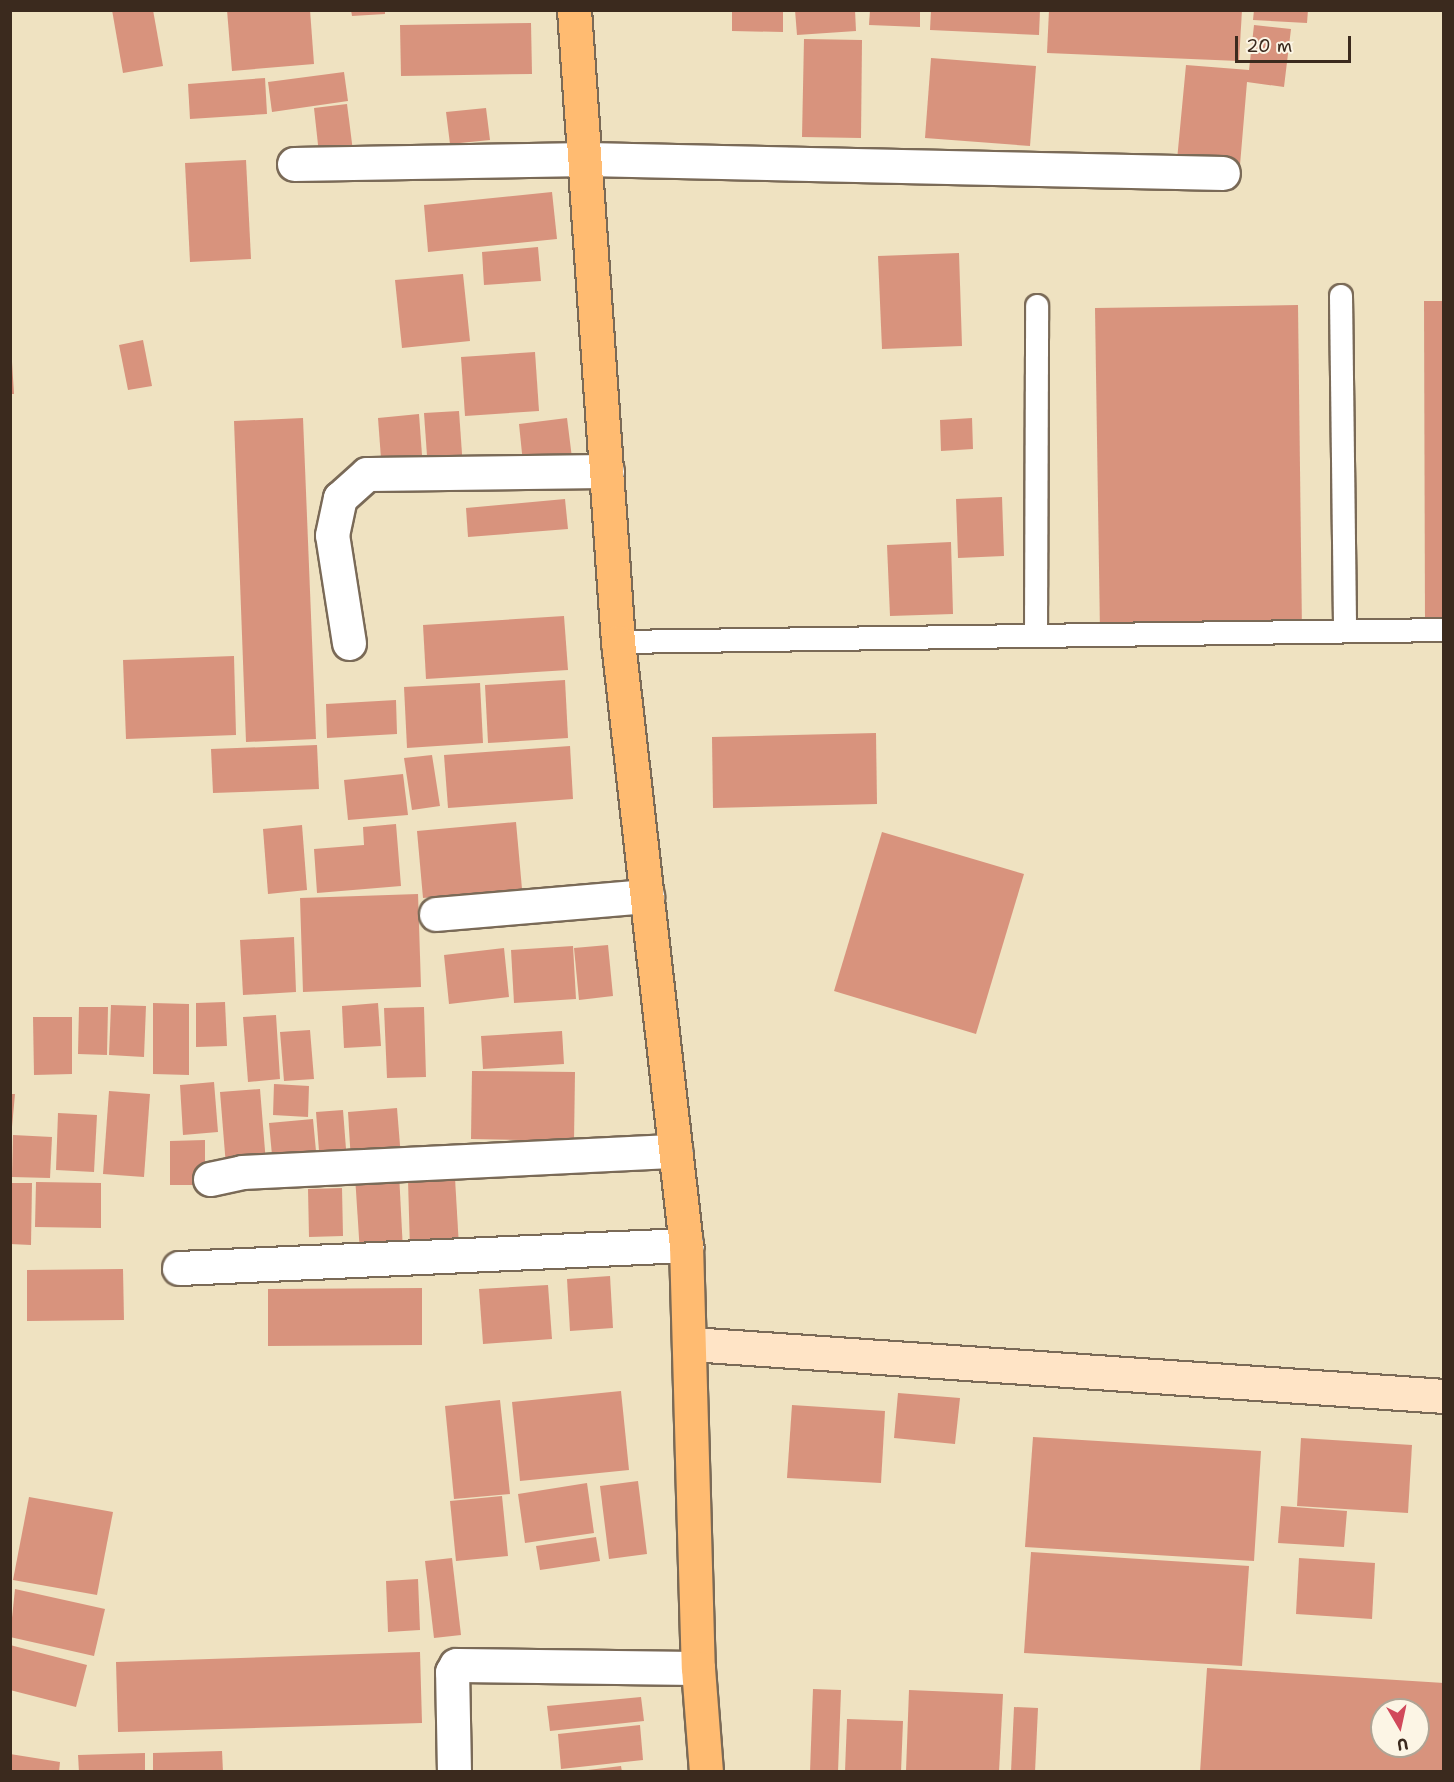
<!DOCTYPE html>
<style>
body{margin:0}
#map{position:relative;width:1454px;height:1782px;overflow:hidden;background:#efe2c1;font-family:"Shantell Sans",sans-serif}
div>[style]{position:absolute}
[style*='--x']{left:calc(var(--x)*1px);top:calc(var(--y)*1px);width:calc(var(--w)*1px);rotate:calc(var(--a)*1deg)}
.building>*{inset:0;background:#d8937d}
.roads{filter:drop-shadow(2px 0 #7a6a57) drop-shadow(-2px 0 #7a6a57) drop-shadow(0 2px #7a6a57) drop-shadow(0 -2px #7a6a57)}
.lane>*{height:22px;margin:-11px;padding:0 11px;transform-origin:11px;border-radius:11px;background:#fff}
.street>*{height:33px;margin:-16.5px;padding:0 16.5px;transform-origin:16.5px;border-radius:16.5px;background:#fff}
.secondary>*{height:33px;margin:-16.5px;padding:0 16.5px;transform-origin:16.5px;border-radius:16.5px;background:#ffe4c6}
.primary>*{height:33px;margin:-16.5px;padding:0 16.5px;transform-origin:16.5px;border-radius:16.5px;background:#ffbb71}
span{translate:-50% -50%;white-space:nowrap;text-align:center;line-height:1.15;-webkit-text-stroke:4.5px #fcf5e5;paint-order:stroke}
.frame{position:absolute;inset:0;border:12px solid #3b2a1e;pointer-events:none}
.north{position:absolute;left:1370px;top:1698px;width:60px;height:60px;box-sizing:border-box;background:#fcf5e5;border:2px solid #afa495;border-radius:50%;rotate:171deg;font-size:16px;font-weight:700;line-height:24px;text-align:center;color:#3b2a1e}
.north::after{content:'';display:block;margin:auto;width:21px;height:27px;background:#d1495b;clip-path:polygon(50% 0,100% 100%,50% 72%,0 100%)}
.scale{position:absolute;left:1235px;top:36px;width:116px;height:27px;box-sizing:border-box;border:3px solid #3b2a1e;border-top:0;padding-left:8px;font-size:18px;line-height:21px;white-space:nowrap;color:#3b2a1e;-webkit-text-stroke:4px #fcf5e5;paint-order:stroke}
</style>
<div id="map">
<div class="building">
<i style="clip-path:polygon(112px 10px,153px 10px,163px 66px,123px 73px)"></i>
<i style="clip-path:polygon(227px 10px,310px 10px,314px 64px,232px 71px)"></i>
<i style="clip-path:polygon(351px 10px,385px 10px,385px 14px,352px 16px)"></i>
<i style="clip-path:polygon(732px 10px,783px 10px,783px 32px,732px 31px)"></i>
<i style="clip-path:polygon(795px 10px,855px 10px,856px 31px,797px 35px)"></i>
<i style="clip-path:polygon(870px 10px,920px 10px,920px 27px,869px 25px)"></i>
<i style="clip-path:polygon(931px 10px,1040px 10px,1039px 35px,930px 30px)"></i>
<i style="clip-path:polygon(1049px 10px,1242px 10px,1239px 61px,1047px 53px)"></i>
<i style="clip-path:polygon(1254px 10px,1308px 10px,1307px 23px,1253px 20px)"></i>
<i style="clip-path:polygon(531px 23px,532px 74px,401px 76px,400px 25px)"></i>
<i style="clip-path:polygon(1254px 25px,1291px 29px,1284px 87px,1247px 82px,1240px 165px,1177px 160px,1186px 65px,1249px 70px)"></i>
<i style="clip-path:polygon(804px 39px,862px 40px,861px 138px,802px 137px)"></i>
<i style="clip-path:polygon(931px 58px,1036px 66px,1030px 146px,925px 138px)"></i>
<i style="clip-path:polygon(344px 72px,348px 101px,272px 112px,268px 82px)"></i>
<i style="clip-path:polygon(265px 78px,267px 114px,190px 119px,188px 84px)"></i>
<i style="clip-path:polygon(347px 104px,354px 159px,320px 163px,314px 108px)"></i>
<i style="clip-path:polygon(486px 108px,490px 140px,450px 144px,446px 112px)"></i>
<i style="clip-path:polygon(246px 160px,251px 259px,190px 262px,185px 163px)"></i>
<i style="clip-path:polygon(552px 192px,557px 239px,428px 252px,424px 205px)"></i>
<i style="clip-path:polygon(538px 247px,541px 281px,484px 285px,482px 252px)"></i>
<i style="clip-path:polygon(959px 253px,962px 346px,882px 349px,878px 256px)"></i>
<i style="clip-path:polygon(463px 274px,470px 341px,402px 348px,395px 280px)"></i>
<i style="clip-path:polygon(1424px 301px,1444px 301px,1444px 623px,1425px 623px)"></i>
<i style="clip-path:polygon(1298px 305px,1302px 631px,1100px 633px,1095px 308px)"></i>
<i style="clip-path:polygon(143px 340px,152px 386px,128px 390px,119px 345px)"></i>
<i style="clip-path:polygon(535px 352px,539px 411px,465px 416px,461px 357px)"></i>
<i style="clip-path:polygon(10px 362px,12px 362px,14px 394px,10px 394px)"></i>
<i style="clip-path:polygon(459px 411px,463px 468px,428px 470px,424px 413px)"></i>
<i style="clip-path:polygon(419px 414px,423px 469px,382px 472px,378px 418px)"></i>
<i style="clip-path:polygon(303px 418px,316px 739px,246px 742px,234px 421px)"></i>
<i style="clip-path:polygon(567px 418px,572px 458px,523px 463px,519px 424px)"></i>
<i style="clip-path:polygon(972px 418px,973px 449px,941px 451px,940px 420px)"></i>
<i style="clip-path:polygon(1002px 497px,1004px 556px,958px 558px,956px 499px)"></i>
<i style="clip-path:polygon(565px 499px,568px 529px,468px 537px,466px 508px)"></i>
<i style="clip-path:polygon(951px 542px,953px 614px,890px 616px,887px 545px)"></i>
<i style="clip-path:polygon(564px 616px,568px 670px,426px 679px,423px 625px)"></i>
<i style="clip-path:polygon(234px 656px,236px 735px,126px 739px,123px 660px)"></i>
<i style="clip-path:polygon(565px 680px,568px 738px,488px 743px,485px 685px)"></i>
<i style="clip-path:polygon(480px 683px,483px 743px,407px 748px,404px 687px)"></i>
<i style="clip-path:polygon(396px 700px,397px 734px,327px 738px,326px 704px)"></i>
<i style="clip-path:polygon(876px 733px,877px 804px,713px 808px,712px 737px)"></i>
<i style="clip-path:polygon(317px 745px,319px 789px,213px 793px,211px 749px)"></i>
<i style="clip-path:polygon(570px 746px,573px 799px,448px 808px,444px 755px)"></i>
<i style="clip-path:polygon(432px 755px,440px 806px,412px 810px,404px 758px)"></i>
<i style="clip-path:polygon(403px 774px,408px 815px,348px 820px,344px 780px)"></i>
<i style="clip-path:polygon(516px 822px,522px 889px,423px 898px,417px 831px)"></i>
<i style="clip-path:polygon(396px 824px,401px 886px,317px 893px,314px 849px,364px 845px,363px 827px)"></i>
<i style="clip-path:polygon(302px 825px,307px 890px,268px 894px,263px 829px)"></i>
<i style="clip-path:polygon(882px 832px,1024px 874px,976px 1034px,834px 991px)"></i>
<i style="clip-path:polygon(418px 894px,421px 987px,303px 992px,300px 898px)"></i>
<i style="clip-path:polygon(294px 937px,296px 992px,243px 995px,240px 940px)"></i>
<i style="clip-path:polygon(608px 945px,613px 996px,579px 1000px,574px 948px)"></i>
<i style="clip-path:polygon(573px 946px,576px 999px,514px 1003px,511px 950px)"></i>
<i style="clip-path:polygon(504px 948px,509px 997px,449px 1004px,444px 955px)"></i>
<i style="clip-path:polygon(225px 1002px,227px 1046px,196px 1047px,196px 1003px)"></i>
<i style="clip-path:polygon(153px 1003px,189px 1004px,189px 1075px,153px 1074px)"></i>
<i style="clip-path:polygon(378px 1003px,381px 1046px,344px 1048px,342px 1006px)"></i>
<i style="clip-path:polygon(111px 1005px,146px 1006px,144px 1057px,109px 1055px)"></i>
<i style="clip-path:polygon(79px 1007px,108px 1007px,107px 1055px,78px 1054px)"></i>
<i style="clip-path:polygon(424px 1007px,426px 1077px,387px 1078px,384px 1008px)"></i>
<i style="clip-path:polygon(276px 1015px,280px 1079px,248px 1082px,243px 1017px)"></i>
<i style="clip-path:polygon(33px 1017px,72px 1017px,72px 1074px,34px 1075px)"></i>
<i style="clip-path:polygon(310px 1030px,314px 1079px,284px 1081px,280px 1032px)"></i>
<i style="clip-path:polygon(562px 1031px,564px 1064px,483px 1069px,481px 1036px)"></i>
<i style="clip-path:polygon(472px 1071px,575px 1072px,574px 1141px,471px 1139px)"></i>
<i style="clip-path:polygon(214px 1082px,218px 1132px,183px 1135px,180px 1085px)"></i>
<i style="clip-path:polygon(274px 1084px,309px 1086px,308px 1117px,273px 1115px)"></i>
<i style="clip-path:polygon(260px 1089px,266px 1163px,226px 1166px,220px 1092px)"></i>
<i style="clip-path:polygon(109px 1091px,150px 1094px,144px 1177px,103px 1174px)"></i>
<i style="clip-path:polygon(10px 1094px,15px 1094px,12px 1127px,10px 1127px)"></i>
<i style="clip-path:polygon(397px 1108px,401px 1158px,351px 1162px,348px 1112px)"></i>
<i style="clip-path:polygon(343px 1110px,347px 1162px,320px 1164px,316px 1112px)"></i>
<i style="clip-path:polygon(58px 1113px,97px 1115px,94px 1172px,56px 1170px)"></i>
<i style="clip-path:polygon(313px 1119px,317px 1162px,273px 1166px,269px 1123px)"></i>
<i style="clip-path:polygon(13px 1135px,52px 1137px,50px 1178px,12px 1177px)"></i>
<i style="clip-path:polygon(205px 1140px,205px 1185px,170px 1185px,170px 1141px)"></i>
<i style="clip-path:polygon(399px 1173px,403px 1251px,360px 1253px,355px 1176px)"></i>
<i style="clip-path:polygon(455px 1178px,459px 1247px,410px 1249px,408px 1180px)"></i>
<i style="clip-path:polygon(36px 1182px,101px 1183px,101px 1228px,35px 1227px)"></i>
<i style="clip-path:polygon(10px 1183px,32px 1183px,31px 1245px,10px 1244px)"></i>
<i style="clip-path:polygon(342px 1188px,343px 1236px,309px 1237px,308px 1189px)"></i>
<i style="clip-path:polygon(123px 1269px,124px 1320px,27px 1321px,27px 1270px)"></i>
<i style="clip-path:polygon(610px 1276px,613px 1328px,570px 1331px,567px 1279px)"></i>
<i style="clip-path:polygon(548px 1285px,552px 1339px,483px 1344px,479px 1289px)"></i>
<i style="clip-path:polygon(422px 1288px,422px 1345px,268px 1346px,268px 1289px)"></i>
<i style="clip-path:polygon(621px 1391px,629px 1470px,520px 1481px,512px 1402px)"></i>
<i style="clip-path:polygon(898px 1393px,960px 1398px,955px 1444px,894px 1438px)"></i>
<i style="clip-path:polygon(500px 1400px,510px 1494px,454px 1499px,445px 1406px)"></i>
<i style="clip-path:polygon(792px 1405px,885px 1411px,881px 1483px,787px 1478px)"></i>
<i style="clip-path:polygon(1033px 1437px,1261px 1451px,1254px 1561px,1025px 1547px)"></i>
<i style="clip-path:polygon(1301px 1438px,1412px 1445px,1408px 1513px,1297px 1506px)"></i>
<i style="clip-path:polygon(638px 1481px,647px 1554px,609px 1559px,600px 1486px)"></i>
<i style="clip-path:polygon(587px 1483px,594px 1533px,525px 1543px,518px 1494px)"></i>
<i style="clip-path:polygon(502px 1496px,508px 1556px,456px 1561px,450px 1501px)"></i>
<i style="clip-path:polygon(29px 1497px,113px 1512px,97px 1595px,13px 1580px)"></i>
<i style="clip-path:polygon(1281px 1506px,1347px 1511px,1344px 1547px,1278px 1543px)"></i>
<i style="clip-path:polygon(596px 1537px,600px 1561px,540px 1570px,536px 1546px)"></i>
<i style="clip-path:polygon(1031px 1552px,1249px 1566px,1242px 1666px,1024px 1653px)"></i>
<i style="clip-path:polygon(452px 1558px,461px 1635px,434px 1638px,425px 1561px)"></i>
<i style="clip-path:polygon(1299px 1558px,1375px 1563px,1372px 1619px,1296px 1614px)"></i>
<i style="clip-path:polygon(418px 1579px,420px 1630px,388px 1632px,386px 1581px)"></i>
<i style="clip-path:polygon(15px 1589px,105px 1609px,94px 1656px,10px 1637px)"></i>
<i style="clip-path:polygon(10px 1645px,87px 1665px,76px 1707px,10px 1690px)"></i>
<i style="clip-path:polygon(420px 1652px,422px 1723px,118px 1732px,116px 1662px)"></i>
<i style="clip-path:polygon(evenodd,1207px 1668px,1444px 1683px,1444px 1772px,1200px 1772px,1207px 1668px,1382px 1710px,1418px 1710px,1418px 1746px,1382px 1746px,1382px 1710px)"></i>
<i style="clip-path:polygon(813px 1689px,841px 1690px,838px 1772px,810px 1772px)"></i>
<i style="clip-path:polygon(909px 1690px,1003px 1694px,999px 1772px,906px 1771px)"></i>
<i style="clip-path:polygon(641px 1697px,644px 1721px,550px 1731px,547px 1706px)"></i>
<i style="clip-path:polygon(1014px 1707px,1038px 1708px,1035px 1772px,1011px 1772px)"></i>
<i style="clip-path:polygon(847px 1719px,903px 1721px,901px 1772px,845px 1772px)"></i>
<i style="clip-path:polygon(640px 1725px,643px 1760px,561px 1769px,558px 1734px)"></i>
<i style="clip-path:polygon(222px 1751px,223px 1772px,153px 1772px,153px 1753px)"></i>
<i style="clip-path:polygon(145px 1753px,145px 1772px,79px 1772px,78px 1755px)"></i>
<i style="clip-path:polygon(10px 1754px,60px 1762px,59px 1772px,10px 1772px)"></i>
<i style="clip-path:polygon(621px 1766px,622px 1772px,588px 1772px,588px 1770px)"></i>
</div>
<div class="roads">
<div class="lane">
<i style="--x:1341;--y:296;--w:335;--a:89.3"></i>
<i style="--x:1036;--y:635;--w:329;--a:-89.8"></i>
<i style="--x:618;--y:642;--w:826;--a:-0.83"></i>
</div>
<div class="street">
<i style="--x:294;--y:164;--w:293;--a:-1"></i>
<i style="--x:587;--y:159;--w:636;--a:1.26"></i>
<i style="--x:349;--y:643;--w:109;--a:-98.9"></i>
<i style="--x:332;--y:535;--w:38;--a:-78"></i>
<i style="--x:340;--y:498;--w:36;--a:-42"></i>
<i style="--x:367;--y:474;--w:240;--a:-0.7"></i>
<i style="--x:436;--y:914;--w:212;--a:-4.9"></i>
<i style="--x:210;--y:1179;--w:33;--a:-12"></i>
<i style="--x:242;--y:1172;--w:434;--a:-2.8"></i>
<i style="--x:179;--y:1268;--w:508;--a:-2.6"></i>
<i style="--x:454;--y:1772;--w:100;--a:-91.1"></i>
<i style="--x:452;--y:1672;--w:8;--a:-60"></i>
<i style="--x:456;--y:1665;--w:242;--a:0.7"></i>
</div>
<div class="secondary">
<i style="--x:691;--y:1344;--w:755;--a:3.95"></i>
</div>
<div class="primary">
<i style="--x:574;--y:10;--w:634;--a:86.02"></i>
<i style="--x:618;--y:642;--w:607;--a:83.57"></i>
<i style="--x:686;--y:1245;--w:423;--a:88.4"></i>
<i style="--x:698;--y:1668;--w:104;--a:85.6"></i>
</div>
</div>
<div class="frame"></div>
<div class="north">U</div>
<div class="scale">20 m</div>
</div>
